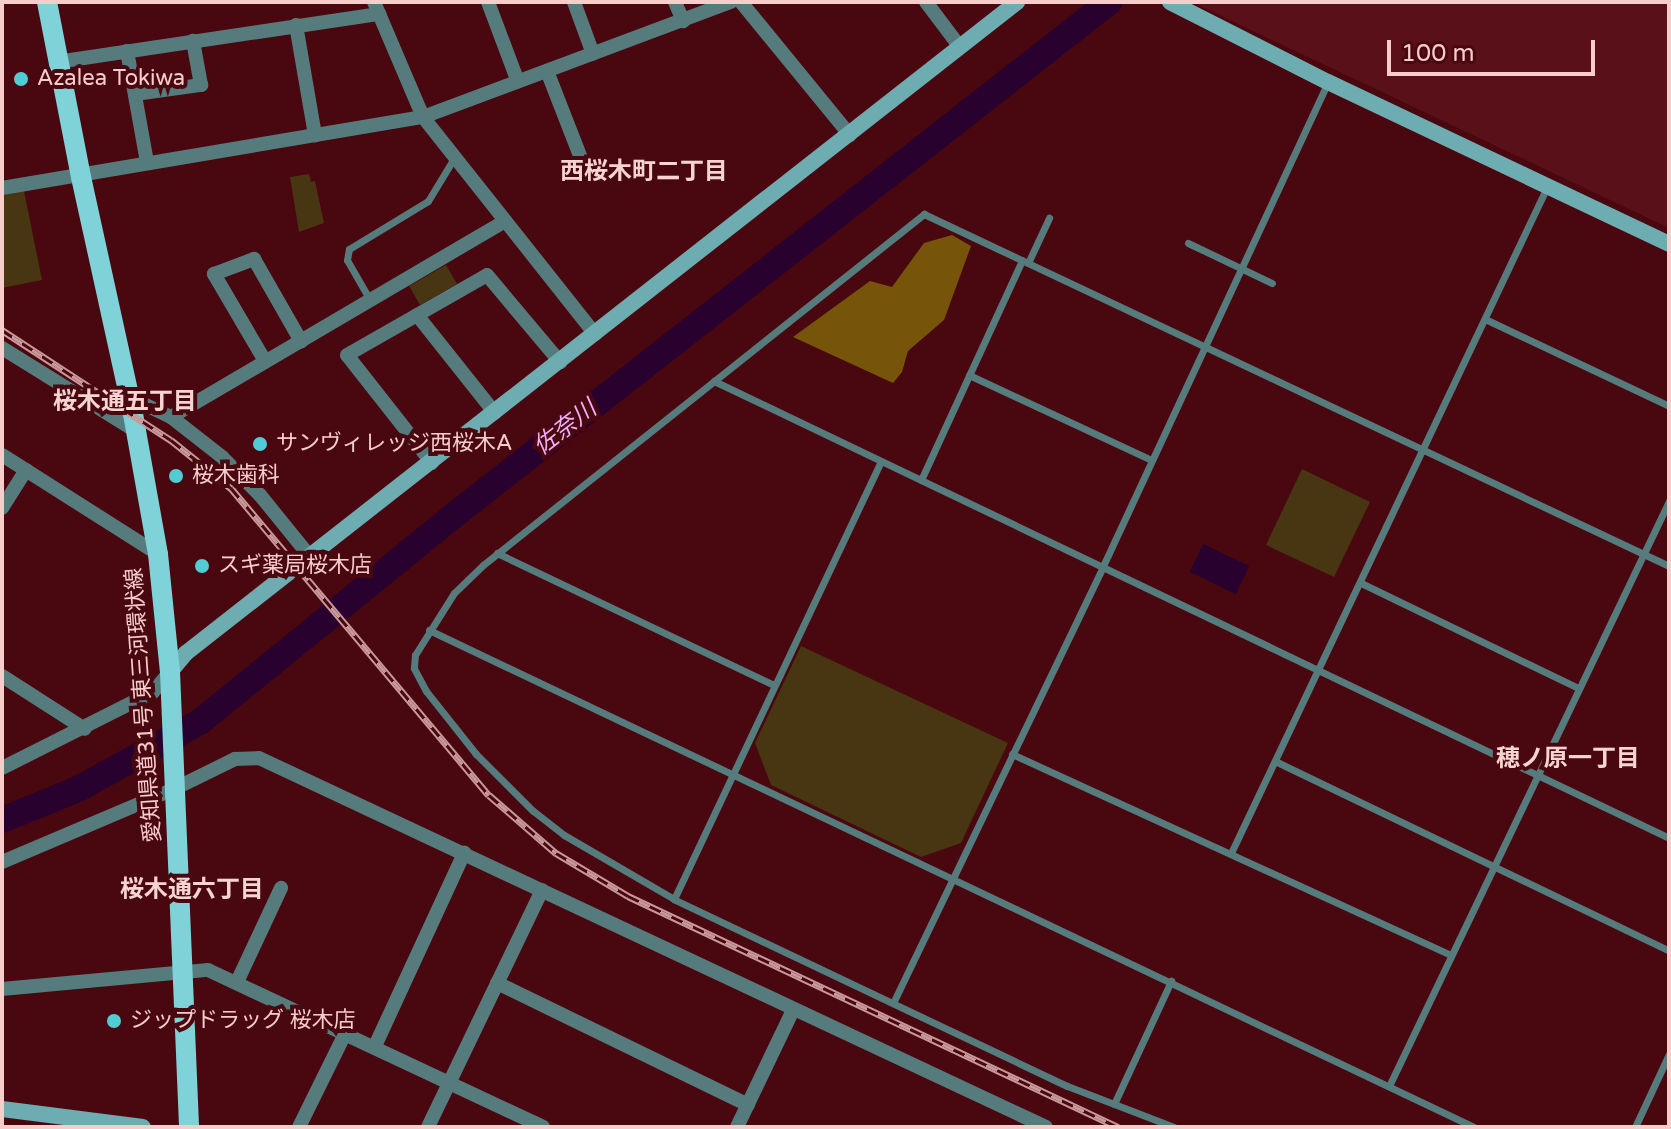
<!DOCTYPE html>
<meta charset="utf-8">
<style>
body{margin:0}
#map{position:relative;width:1671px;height:1129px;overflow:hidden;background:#49070f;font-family:"Varela Round","Noto Sans JP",sans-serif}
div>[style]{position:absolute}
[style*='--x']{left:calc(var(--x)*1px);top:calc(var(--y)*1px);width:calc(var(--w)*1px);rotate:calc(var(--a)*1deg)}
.built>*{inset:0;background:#5a1019}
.green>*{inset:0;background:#483512}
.forest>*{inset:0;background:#76550a}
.water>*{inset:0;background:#28012f}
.river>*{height:26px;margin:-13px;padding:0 13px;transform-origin:13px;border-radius:13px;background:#28012f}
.lane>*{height:7px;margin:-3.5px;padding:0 3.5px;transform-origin:3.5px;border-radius:3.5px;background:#557b7d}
.street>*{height:14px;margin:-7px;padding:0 7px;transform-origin:7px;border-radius:7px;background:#557b7d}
.secondary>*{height:16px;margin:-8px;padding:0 8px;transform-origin:8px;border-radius:8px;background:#6dacb0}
.primary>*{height:20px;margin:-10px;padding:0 10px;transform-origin:10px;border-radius:10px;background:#7fd2d7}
.rail>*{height:7px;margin-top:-3.5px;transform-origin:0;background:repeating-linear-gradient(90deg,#49070f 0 12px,#c9989a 0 24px);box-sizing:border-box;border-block:2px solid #c9989a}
.dots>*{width:22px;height:22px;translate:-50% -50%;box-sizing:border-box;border:4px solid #49070f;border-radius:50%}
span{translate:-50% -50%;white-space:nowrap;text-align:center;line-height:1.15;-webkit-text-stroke:8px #49070f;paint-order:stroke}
.poi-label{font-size:22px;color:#f7cdcc}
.left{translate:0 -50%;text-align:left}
.street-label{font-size:22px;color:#f7cdcc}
.neighbourhood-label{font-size:24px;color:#f5d4d2;font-weight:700}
.water-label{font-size:24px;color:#edb0f8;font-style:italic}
.frame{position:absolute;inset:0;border:4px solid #f7cdcc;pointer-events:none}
.scale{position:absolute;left:1387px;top:40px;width:208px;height:36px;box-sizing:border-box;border:4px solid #f7cdcc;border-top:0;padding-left:10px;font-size:24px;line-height:28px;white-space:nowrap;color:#f7cdcc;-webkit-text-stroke:6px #49070f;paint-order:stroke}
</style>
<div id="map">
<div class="built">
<i style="clip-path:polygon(1192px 2px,1669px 2px,1669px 228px)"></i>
</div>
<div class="green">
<i style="clip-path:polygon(309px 174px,311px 182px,315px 181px,324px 223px,299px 232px,290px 177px)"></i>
<i style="clip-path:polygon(24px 191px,42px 280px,2px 288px,2px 194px)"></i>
<i style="clip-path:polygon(446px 265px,457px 284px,420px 305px,409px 286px)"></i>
<i style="clip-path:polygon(1302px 469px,1370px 502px,1334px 577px,1266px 545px)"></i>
<i style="clip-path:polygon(801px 646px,1008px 743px,961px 843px,921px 857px,771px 785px,755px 743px)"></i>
</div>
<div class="forest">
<i style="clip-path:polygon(952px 235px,971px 246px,944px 320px,908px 351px,902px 372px,893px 383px,793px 337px,870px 281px,892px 287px,924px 243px)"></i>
</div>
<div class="water">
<i style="clip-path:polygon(1203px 544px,1249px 566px,1236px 594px,1190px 572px)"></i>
</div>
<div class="river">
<i style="--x:2;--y:820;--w:82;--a:-22.2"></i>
<i style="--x:78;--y:789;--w:141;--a:-28.9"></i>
<i style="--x:201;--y:721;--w:318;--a:-39.1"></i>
<i style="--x:448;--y:520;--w:840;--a:-38.08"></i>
</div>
<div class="lane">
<i style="--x:1188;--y:243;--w:93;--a:25.5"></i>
<i style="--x:1028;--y:263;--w:50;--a:-65"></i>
<i style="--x:370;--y:300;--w:46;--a:-119.9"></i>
<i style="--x:347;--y:260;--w:11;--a:-80"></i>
<i style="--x:349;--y:249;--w:92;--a:-31.3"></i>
<i style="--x:428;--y:201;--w:50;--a:-58.8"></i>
<i style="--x:1485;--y:319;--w:204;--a:25.3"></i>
<i style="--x:969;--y:375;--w:201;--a:25"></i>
<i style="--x:714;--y:381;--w:1059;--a:25.57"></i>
<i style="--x:921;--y:480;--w:242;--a:-65.3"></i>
<i style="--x:497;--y:553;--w:307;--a:25.5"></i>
<i style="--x:1361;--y:583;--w:241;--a:25.8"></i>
<i style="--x:429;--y:630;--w:1157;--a:25.44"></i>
<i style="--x:1012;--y:754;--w:483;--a:24.6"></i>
<i style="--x:1277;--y:762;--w:435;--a:25.7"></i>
<i style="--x:1231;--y:853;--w:737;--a:-64.62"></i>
<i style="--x:674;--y:899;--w:484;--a:-64.7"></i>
<i style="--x:893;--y:1003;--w:485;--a:-64.3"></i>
<i style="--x:1103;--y:566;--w:532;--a:-65.07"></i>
<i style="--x:1389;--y:1086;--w:649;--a:-64.42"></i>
<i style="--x:1114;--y:1104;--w:136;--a:-65.1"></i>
<i style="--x:1174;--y:1127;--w:115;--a:-159"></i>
<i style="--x:1067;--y:1086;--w:435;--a:-154.6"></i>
<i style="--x:674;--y:899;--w:127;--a:-149.8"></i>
<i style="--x:564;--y:835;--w:39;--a:-142"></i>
<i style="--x:533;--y:811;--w:81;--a:-135"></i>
<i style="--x:476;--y:754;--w:80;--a:-128.4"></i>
<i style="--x:426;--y:691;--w:26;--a:-118"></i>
<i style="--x:414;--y:668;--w:13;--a:-86"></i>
<i style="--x:415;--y:655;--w:73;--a:-57.8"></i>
<i style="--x:454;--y:593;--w:40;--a:-44"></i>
<i style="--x:483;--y:565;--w:564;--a:-38.52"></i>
<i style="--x:924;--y:214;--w:824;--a:25.29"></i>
<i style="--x:1635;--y:1127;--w:81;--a:-65"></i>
</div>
<div class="street">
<i style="--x:374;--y:2;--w:125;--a:66.9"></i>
<i style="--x:423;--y:117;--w:277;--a:51.6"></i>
<i style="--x:488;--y:2;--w:85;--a:69.4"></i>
<i style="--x:574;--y:2;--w:55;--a:69.9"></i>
<i style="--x:675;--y:2;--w:21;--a:67"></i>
<i style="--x:741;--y:2;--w:172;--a:50.7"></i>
<i style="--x:926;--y:2;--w:56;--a:52.9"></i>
<i style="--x:296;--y:25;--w:112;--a:80.2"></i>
<i style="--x:127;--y:51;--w:113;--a:79.8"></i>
<i style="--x:57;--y:62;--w:326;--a:-8.5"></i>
<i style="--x:547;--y:71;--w:93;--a:68.7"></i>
<i style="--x:135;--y:94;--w:67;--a:-7.8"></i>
<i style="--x:201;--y:85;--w:45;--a:-100.3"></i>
<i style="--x:2;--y:188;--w:427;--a:-9.6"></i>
<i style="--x:423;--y:117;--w:329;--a:-20.5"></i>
<i style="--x:417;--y:315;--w:125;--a:51.5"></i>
<i style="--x:2;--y:348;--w:158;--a:31.8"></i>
<i style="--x:265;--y:361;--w:101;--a:-120.4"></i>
<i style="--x:214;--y:274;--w:43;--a:-20.6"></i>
<i style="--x:254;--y:259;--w:95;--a:60.2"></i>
<i style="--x:129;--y:397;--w:47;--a:25.5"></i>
<i style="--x:171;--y:417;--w:65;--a:38.1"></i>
<i style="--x:222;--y:457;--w:54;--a:45"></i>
<i style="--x:260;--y:495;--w:81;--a:51"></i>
<i style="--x:171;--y:417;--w:387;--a:-30.4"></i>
<i style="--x:2;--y:455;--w:185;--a:32.4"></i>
<i style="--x:432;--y:463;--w:137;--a:-128.2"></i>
<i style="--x:347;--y:355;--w:161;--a:-29.7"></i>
<i style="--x:487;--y:275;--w:114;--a:50"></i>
<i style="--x:2;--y:508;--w:45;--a:-57.7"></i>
<i style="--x:2;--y:676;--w:98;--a:32.6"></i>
<i style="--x:2;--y:768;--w:169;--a:-26.7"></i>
<i style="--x:153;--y:692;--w:26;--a:-50"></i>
<i style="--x:2;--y:862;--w:189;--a:-23"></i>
<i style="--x:176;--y:788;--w:66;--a:-26.2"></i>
<i style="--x:235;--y:759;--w:24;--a:-2"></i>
<i style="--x:259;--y:758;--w:869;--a:25.12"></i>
<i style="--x:237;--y:982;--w:104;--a:-64.9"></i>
<i style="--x:497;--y:983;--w:279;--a:25.9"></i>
<i style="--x:2;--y:989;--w:207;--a:-5.3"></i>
<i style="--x:208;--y:970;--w:370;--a:25.1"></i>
<i style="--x:375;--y:1046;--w:213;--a:-65.2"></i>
<i style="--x:299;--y:1127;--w:106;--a:-63.7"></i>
<i style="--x:428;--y:1127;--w:263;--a:-64.3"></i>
<i style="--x:737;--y:1127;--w:130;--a:-64.4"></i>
</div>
<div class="secondary">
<i style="--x:1170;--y:2;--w:177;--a:26.9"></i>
<i style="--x:1328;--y:82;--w:378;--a:25.4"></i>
<i style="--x:170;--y:672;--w:25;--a:-50"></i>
<i style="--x:186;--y:653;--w:1056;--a:-38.07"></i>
<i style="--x:2;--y:1109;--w:142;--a:7.3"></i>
</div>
<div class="primary">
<i style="--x:47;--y:2;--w:178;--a:79"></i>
<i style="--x:81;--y:177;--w:243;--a:77.6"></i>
<i style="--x:133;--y:414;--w:142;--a:79.9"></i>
<i style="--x:158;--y:554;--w:119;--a:84.2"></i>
<i style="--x:170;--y:672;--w:455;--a:87.6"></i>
</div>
<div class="rail">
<i style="--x:2;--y:330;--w:202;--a:33.1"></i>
<i style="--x:171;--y:440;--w:77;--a:38.7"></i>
<i style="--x:231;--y:488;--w:401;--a:50"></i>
<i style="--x:489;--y:795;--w:89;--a:40.9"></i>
<i style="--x:556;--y:853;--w:84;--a:30.8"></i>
<i style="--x:628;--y:896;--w:542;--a:25.24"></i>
</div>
<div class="dots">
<i style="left:21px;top:79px;background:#51ccd4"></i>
<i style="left:260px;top:444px;background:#51ccd4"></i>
<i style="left:176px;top:476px;background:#51ccd4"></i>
<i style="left:202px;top:566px;background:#51ccd4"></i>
<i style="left:114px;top:1021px;background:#51ccd4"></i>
</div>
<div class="poi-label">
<span class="left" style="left:37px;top:79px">Azalea Tokiwa</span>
<span class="left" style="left:276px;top:444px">サンヴィレッジ西桜木A</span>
<span class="left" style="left:192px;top:476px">桜木歯科</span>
<span class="left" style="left:218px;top:566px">スギ薬局桜木店</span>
<span class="left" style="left:130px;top:1021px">ジップドラッグ 桜木店</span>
</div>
<div class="street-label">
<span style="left:144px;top:705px;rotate:-94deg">愛知県道31号 東三河環状線</span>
</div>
<div class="neighbourhood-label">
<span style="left:644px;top:172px">西桜木町二丁目</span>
<span style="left:125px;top:402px">桜木通五丁目</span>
<span style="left:1568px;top:759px">穂ノ原一丁目</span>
<span style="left:192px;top:890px">桜木通六丁目</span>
</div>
<div class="water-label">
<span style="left:565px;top:428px;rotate:-38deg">佐奈川</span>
</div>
<div class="frame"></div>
<div class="scale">100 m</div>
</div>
